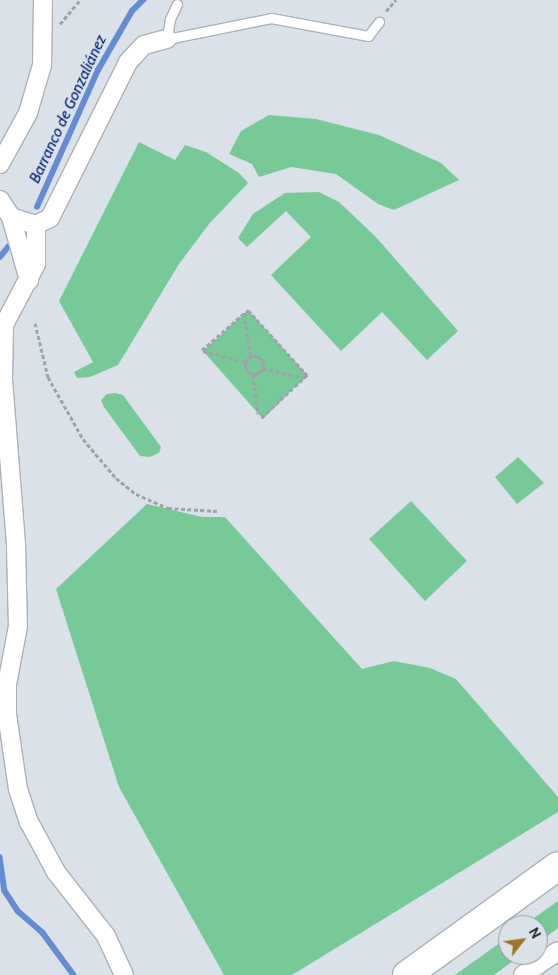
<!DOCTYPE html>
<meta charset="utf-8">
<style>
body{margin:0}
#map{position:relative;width:558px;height:975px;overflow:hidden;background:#dae1e9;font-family:Cabin,sans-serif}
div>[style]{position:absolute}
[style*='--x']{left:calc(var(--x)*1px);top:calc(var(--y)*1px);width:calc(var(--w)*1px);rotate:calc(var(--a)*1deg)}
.green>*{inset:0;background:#77ca98}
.stream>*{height:5.5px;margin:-2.75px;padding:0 2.75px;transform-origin:2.75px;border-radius:2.75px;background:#658bd3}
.path>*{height:3px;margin-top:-1.5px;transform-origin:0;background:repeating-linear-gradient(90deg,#9da3a9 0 4px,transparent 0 6.5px)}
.path>.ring{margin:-1.5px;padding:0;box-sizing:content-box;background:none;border:3px solid #9da3a9;border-radius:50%}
.roads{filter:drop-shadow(1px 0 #abb1b9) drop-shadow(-1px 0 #abb1b9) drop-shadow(0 1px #abb1b9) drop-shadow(0 -1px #abb1b9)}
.service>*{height:9px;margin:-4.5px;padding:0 4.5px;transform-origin:4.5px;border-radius:4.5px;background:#fff}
.minor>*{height:18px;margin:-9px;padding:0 9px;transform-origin:9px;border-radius:9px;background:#fff}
.primary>*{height:28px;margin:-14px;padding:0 14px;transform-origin:14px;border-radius:14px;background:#fff}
span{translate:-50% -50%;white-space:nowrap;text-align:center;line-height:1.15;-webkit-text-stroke:4.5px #dae1e9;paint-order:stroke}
.water-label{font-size:16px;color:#002477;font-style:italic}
.north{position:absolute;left:498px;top:915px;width:50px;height:50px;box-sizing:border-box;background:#dae1e9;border:1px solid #92979d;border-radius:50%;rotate:60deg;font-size:14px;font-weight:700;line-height:20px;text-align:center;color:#25282b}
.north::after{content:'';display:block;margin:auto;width:18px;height:22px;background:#a27526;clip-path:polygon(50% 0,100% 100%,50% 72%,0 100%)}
</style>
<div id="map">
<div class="green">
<i style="clip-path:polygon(269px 115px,316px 119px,379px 135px,441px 163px,459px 180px,394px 210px,378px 204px,336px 174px,291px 167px,259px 177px,252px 164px,229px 154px,241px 131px)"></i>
<i style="clip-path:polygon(139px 142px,175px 160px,185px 145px,206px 152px,239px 173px,248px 183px,209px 224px,179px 264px,118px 365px,90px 377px,77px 378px,74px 372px,93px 362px,59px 301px)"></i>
<i style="clip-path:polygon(319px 192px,339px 202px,376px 237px,458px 331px,427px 360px,382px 312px,341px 351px,271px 275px,311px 237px,286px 211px,247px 247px,238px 238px,253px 214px,285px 193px)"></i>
<i style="clip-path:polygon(248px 310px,307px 375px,263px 419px,203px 351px)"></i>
<i style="clip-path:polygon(115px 393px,123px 395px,161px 447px,159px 453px,150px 457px,140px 456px,104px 407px,101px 400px,107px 394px)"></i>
<i style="clip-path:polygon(518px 457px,544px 483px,517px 504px,495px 477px)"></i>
<i style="clip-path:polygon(411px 501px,467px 561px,425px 601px,369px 539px)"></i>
<i style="clip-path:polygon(147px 504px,202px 517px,225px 517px,362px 669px,394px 661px,430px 668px,456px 679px,558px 797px,558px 812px,292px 975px,224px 975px,119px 787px,56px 589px)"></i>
<i style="clip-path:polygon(558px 901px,558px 928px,538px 943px,538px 925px,524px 925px)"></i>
<i style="clip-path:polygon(508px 937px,508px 955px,521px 955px,494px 975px,455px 975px)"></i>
</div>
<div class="stream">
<i style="--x:37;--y:207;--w:150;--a:-66"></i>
<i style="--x:98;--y:70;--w:68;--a:-60"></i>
<i style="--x:132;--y:11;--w:16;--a:-45"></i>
<i style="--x:0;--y:257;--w:13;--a:-51"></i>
<i style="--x:0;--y:857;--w:34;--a:82"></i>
<i style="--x:5;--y:891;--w:24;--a:57"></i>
<i style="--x:18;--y:911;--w:33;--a:41"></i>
<i style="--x:43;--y:933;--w:52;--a:53.6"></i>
</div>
<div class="path">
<i style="--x:386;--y:11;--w:15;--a:-48"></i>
<i style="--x:60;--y:24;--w:31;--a:-50"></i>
<i style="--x:244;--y:313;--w:45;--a:81"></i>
<i style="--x:35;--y:323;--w:56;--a:76.5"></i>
<i style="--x:48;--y:377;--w:71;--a:60.6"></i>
<i style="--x:83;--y:439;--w:51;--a:49.8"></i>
<i style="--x:116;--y:478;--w:26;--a:39"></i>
<i style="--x:136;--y:494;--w:35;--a:24"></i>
<i style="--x:168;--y:508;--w:49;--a:3.5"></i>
<i style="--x:202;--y:350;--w:61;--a:-41"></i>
<i style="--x:248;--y:310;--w:88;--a:47.8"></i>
<i style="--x:307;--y:375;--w:63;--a:136.9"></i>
<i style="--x:203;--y:351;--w:44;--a:14.3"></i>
<i class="ring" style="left:245px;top:356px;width:15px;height:15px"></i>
<i style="--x:263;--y:368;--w:42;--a:13.7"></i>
<i style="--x:253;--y:374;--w:40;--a:82.9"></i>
</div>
<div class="roads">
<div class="service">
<i style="--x:177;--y:4;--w:17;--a:115"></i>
<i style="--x:170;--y:19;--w:20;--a:99"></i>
<i style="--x:167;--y:39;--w:106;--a:-11.4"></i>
<i style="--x:271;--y:18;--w:99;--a:10.5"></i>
<i style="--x:368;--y:36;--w:18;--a:-52"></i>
</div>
<div class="minor">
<i style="--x:0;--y:164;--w:58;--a:-61.2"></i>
<i style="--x:28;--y:113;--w:50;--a:-73.7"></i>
<i style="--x:42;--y:65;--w:65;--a:-89.1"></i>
<i style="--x:0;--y:200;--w:20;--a:57"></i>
<i style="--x:11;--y:217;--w:66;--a:74.1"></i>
<i style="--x:11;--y:217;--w:26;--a:18"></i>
<i style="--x:36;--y:225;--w:16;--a:-27"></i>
<i style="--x:50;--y:218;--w:174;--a:-63.4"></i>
<i style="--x:128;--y:62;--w:23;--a:-47"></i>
<i style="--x:144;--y:45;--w:24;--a:-15"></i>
<i style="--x:36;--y:225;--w:39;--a:90"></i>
<i style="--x:36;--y:264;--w:69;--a:117.7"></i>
<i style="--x:4;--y:325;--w:54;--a:91.1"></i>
<i style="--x:3;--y:379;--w:168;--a:85.5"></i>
<i style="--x:16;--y:546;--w:80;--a:88.6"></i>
<i style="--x:18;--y:626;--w:59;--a:100.7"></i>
<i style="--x:7;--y:684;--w:30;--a:90"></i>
<i style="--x:7;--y:714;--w:76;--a:81.7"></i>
<i style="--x:18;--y:789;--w:35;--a:72"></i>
<i style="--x:29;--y:822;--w:57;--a:61.6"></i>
<i style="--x:56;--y:872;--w:81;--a:52"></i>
<i style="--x:106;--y:936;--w:43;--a:65.2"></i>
<i style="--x:523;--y:975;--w:42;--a:-34.4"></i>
</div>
<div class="primary">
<i style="--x:407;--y:975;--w:186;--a:-35.8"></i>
</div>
</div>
<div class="water-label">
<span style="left:68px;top:109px;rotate:-65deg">Barranco de Gonzaliánez</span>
</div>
<div class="north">N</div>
</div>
